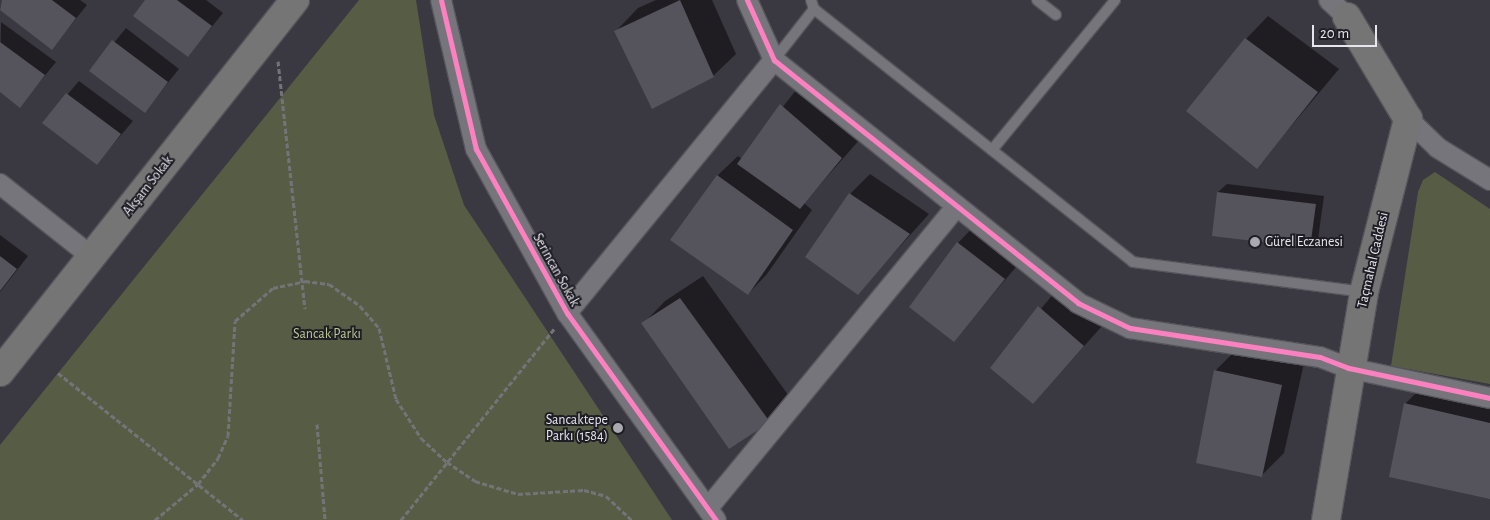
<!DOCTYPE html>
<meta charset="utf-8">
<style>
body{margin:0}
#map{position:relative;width:1490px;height:520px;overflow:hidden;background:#3a3840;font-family:"Alegreya Sans",sans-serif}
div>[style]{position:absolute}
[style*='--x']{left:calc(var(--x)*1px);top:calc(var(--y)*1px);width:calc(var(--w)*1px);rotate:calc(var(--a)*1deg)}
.green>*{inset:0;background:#575c45}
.shadow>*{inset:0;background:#0007}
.building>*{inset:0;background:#55535b}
.path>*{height:3px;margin-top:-1.5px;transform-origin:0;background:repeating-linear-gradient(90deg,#747378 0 5px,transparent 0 7.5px)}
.roads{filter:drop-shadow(1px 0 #56545b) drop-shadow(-1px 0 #56545b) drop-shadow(0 1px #56545b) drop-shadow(0 -1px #56545b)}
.lane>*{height:10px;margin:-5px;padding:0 5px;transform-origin:5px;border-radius:5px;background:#76757b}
.street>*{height:20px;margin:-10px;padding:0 10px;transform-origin:10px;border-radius:10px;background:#76757b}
.secondary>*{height:28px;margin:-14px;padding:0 14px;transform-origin:14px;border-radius:14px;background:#767576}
.cycleway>*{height:5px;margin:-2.5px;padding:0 2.5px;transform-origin:2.5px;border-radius:2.5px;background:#ff80c0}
.dots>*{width:14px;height:14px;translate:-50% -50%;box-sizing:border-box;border:2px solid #1f1d24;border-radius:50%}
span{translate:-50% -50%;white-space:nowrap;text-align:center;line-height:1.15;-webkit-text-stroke:4px #1f1d24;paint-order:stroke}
.street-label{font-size:14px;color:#e7e5ee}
.poi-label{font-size:14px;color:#e7e5ee}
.left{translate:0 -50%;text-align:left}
.right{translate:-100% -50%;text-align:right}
.park-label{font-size:14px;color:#b9c790}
.scale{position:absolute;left:1312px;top:25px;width:65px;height:22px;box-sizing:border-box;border:2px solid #e7e5ee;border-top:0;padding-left:6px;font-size:15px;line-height:18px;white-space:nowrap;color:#e7e5ee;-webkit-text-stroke:4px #1f1d24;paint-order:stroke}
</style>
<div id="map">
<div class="green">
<i style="clip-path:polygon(359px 0,416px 0,434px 115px,464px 205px,672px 520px,0 520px,0 445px)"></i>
<i style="clip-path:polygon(1435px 172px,1490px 209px,1490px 384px,1391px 366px,1418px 192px,1423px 180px)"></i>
</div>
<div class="shadow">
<i style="clip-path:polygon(3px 0,80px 0,87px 5px,52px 48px,0 9px)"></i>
<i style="clip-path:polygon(146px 0,206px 0,223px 13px,188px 56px)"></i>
<i style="clip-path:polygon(656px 0,712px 0,736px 54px,713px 76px,616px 31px,638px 8px)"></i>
<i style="clip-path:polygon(1268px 16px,1339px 69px,1257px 167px,1246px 39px)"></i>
<i style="clip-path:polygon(1px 22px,56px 62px,20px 106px,0 90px)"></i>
<i style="clip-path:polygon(126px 28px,179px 69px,145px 111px,91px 71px)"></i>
<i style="clip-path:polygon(79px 81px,133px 121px,97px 163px,44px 122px)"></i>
<i style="clip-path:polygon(800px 85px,861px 138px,804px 203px,812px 210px,767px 274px,748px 294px,672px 239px,718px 175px,738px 156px,742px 159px)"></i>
<i style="clip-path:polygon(870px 174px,929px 214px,858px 293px,850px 194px)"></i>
<i style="clip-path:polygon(1227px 184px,1324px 196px,1318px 239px,1310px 247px,1218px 192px)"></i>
<i style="clip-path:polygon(977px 223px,1023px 259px,954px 340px,958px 243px)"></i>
<i style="clip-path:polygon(0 235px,28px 256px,0 292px)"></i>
<i style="clip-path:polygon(703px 276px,791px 399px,769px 421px,643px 324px,665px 301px)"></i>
<i style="clip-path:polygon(1059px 287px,1103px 325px,1033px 403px,992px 368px)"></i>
<i style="clip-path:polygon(1238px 348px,1304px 363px,1284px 453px,1261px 476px,1215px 371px)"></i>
<i style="clip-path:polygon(1425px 384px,1490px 399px,1490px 497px,1405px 404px)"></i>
</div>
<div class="building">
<i style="clip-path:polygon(2px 0,52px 0,76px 18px,52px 50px,0 10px)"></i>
<i style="clip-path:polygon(145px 0,177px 0,212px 26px,188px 57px,133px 16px)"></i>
<i style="clip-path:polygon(680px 0,714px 77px,652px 109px,614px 31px)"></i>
<i style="clip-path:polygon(1245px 38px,1318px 92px,1257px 169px,1186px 111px)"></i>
<i style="clip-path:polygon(112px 40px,168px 82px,145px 113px,89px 71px)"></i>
<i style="clip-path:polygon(0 42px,45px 75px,20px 108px,0 92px)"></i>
<i style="clip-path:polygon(66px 93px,121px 134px,97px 165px,42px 123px)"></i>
<i style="clip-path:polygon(780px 104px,842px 158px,800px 209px,737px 164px)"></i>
<i style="clip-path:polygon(717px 175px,793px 230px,748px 295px,670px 240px)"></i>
<i style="clip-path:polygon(1217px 192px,1316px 204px,1310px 248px,1212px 236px)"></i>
<i style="clip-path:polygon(849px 193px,910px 234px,858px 295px,805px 257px)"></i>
<i style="clip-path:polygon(957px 242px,1005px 279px,954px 342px,909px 307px)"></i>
<i style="clip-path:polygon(0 256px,17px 269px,0 291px)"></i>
<i style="clip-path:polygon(680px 298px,770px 422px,729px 449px,641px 323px)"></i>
<i style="clip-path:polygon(1038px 306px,1084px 346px,1033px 404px,990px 368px)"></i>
<i style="clip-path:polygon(1214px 370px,1282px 385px,1262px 477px,1196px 463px)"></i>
<i style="clip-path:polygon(1404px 403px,1490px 423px,1490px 499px,1389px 477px)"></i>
</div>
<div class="path">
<i style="--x:278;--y:61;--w:249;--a:83.8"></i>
<i style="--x:58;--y:373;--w:236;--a:38.5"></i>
<i style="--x:317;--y:424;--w:96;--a:85.2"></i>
<i style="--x:155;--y:520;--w:56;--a:-39.9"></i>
<i style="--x:198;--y:484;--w:33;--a:-52"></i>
<i style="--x:218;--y:458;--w:24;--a:-66"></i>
<i style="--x:228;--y:436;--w:115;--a:-86.5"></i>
<i style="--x:235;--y:321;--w:50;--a:-41"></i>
<i style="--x:273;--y:288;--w:33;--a:-12"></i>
<i style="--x:305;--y:281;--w:24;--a:7"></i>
<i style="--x:329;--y:284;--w:38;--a:35"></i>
<i style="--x:360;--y:306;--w:29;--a:49"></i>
<i style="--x:379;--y:328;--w:73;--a:76.5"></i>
<i style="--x:396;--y:399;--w:46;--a:57.3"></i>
<i style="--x:421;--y:438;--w:35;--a:43"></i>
<i style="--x:447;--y:462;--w:34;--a:34"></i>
<i style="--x:475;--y:481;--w:45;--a:16.8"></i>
<i style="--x:518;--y:494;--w:66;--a:-3.5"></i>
<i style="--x:584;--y:490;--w:23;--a:15"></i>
<i style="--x:606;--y:496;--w:35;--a:43"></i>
<i style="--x:401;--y:520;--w:245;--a:-51.3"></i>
</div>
<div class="roads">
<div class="lane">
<i style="--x:811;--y:0;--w:9;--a:72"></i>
<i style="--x:814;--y:9;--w:407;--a:38.4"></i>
<i style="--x:1133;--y:262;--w:232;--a:7.4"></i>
<i style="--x:1037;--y:0;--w:24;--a:38"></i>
<i style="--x:774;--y:60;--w:65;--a:-51.9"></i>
<i style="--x:992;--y:150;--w:194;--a:-50.6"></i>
</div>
<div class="street">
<i style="--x:441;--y:0;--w:153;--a:76.8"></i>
<i style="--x:476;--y:149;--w:188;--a:61"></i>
<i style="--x:567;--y:313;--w:255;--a:54.3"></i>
<i style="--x:747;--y:0;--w:66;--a:65.8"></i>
<i style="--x:774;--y:60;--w:389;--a:38.6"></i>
<i style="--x:1078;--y:303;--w:58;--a:25.7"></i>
<i style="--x:1130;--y:328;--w:192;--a:8.7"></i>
<i style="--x:1320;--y:357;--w:31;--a:21"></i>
<i style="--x:1349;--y:368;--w:144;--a:12"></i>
<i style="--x:1329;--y:0;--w:25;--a:43"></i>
<i style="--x:1408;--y:119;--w:42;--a:44"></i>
<i style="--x:1438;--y:148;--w:61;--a:31.6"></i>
<i style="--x:0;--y:184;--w:117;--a:38.4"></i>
<i style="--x:567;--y:313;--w:327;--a:-50.7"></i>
<i style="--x:708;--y:508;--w:391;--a:-50.5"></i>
</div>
<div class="secondary">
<i style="--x:0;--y:372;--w:475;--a:-51.6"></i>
<i style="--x:1326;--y:520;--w:231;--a:-80.5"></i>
<i style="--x:1364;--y:292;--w:179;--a:-75.7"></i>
<i style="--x:1408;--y:119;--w:119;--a:-120.9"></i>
</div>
</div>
<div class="cycleway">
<i style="--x:441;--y:0;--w:153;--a:76.8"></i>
<i style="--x:476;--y:149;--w:188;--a:61"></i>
<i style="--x:567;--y:313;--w:255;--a:54.3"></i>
<i style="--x:747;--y:0;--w:66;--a:65.8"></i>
<i style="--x:774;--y:60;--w:389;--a:38.6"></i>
<i style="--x:1078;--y:303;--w:58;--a:25.7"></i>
<i style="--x:1130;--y:328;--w:192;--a:8.7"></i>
<i style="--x:1320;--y:357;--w:31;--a:21"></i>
<i style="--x:1349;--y:368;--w:144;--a:12"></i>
</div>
<div class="dots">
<i style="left:1255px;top:242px;background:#aaa8b1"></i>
<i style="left:618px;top:428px;background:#aaa8b1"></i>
</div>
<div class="street-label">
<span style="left:148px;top:186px;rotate:-52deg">Akşam Sokak</span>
<span style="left:1373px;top:260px;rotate:-77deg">Taçmahal Caddesi</span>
<span style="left:556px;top:270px;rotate:61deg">Serincan Sokak</span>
</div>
<div class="poi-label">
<span class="left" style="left:1265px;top:242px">Gürel Eczanesi</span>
<span class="right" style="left:608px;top:428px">Sancaktepe<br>Parkı (1584)</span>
</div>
<div class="park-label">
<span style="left:327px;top:334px">Sancak Parkı</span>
</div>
<div class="scale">20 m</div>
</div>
